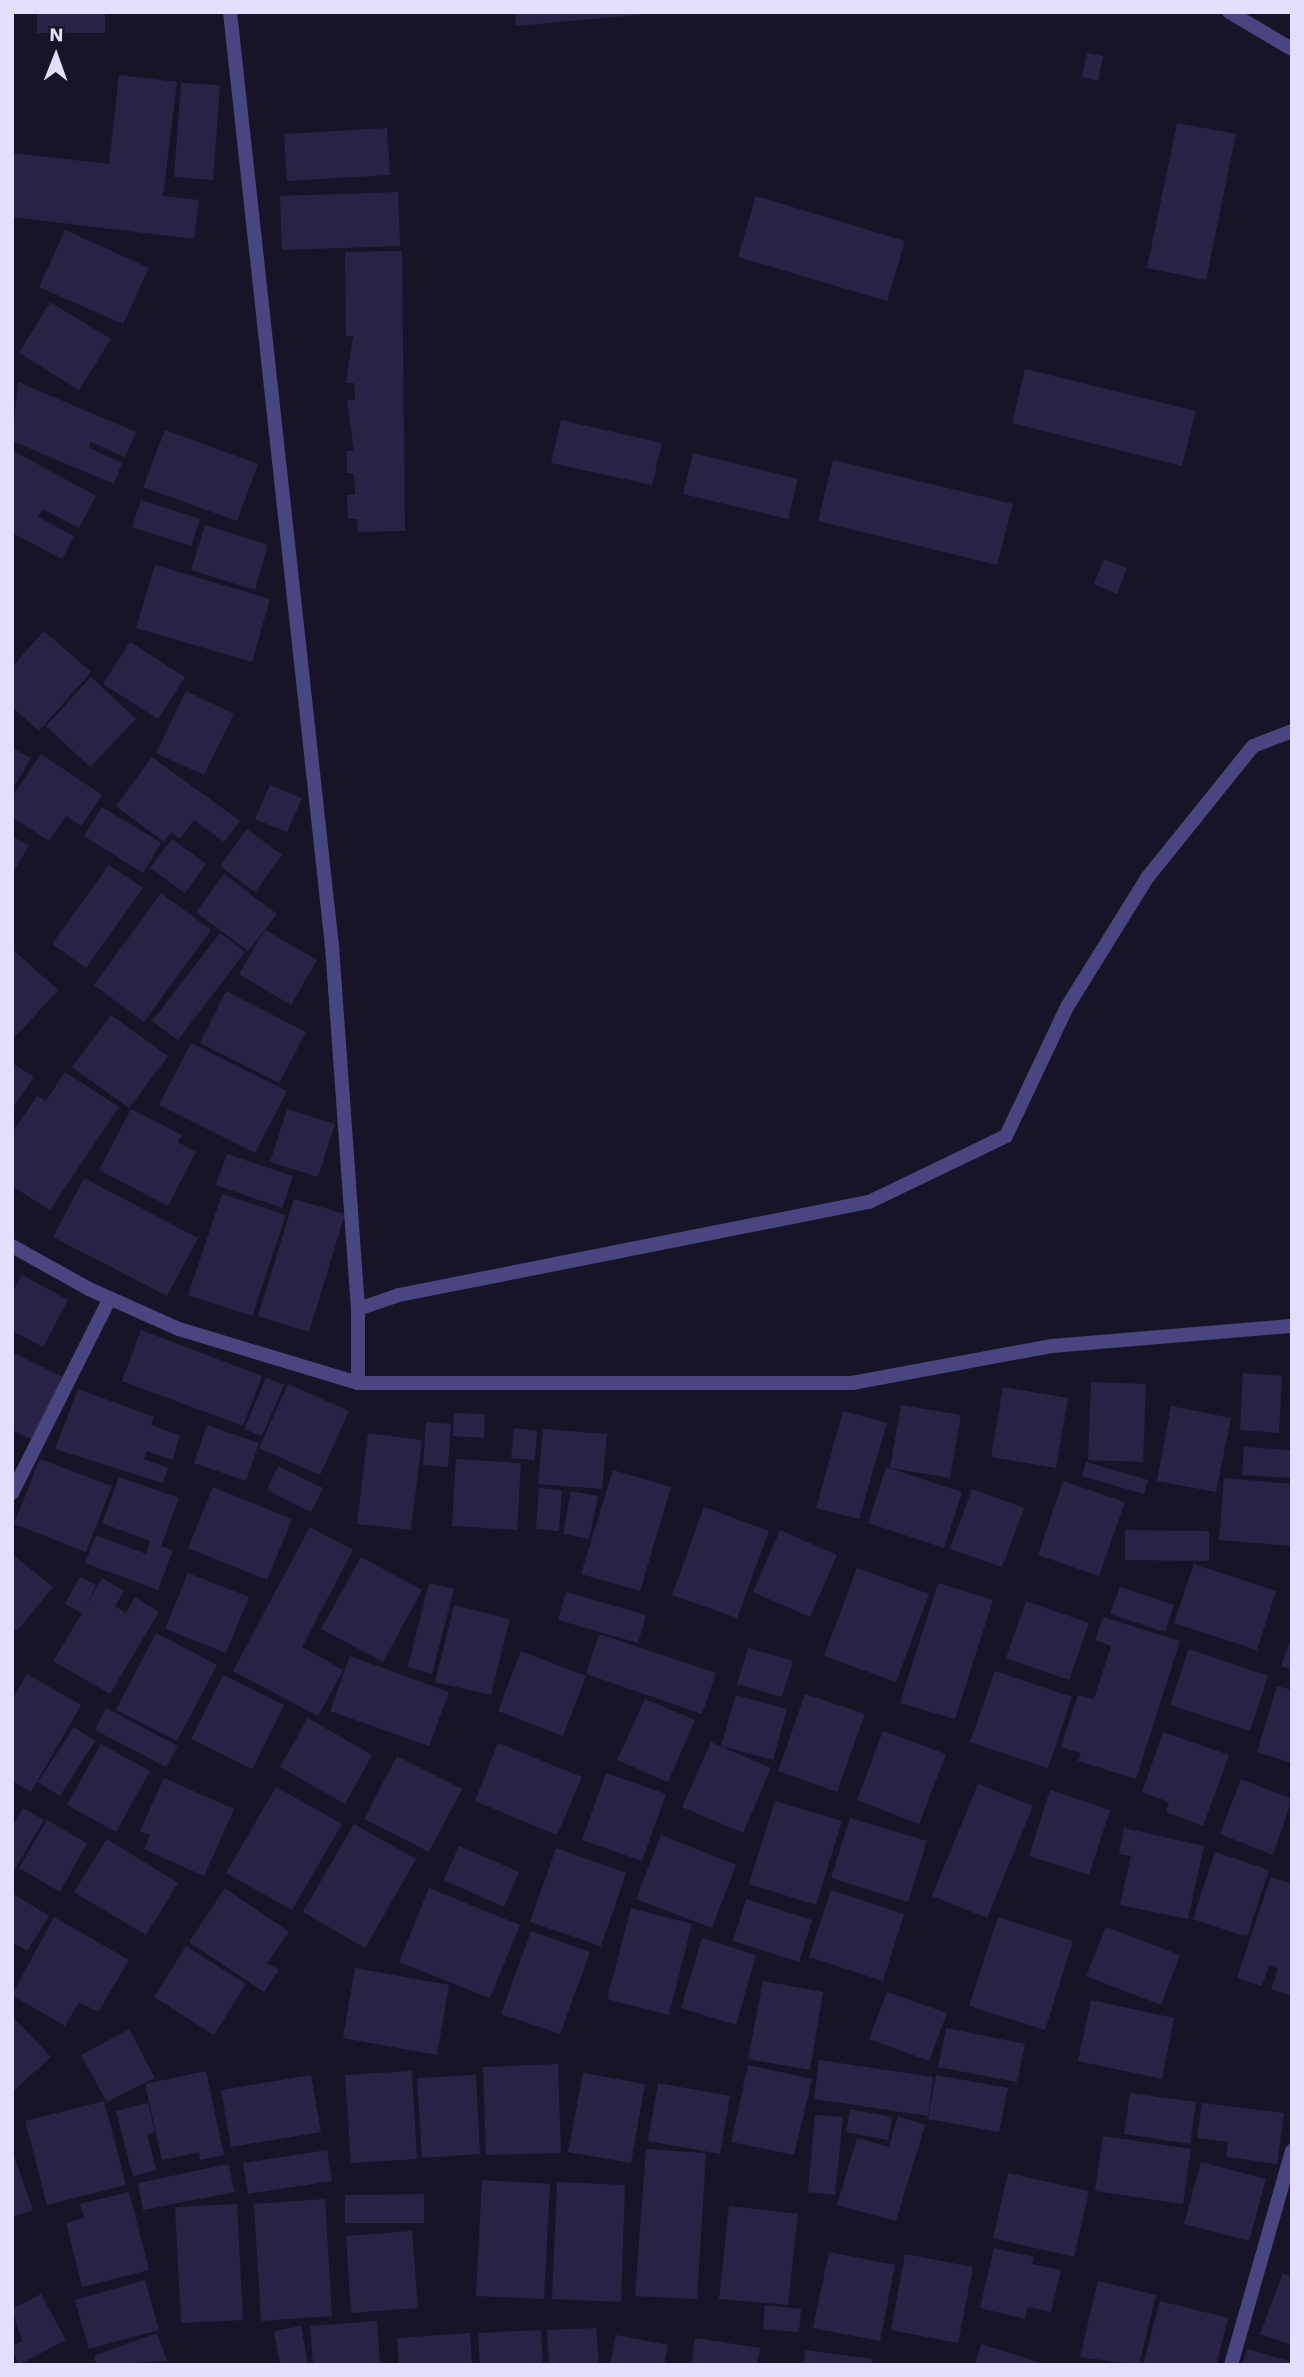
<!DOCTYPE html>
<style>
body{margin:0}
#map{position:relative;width:1304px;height:2377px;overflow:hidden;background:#171427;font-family:"Work Sans",sans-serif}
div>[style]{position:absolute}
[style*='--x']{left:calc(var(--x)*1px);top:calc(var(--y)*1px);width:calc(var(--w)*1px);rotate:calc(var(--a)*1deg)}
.building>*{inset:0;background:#2a2245}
.street>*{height:14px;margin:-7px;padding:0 7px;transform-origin:7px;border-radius:7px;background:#494580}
span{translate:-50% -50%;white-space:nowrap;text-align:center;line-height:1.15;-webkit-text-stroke:7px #171427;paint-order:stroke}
.frame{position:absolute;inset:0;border:14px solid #e2defb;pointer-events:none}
.north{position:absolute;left:21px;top:21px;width:70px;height:70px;-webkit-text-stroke:5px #171427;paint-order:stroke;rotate:1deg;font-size:19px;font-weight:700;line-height:28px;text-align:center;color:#e2defb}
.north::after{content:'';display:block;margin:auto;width:24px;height:32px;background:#e2defb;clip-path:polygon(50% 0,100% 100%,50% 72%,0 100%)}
</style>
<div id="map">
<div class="building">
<i style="clip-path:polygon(37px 12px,105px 12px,105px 33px,37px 33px)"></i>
<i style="clip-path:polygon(515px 12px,647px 12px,647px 14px,516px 26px)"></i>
<i style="clip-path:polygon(1087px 53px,1103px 56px,1098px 81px,1082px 77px)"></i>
<i style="clip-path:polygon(119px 75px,177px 82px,163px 196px,199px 200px,194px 239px,12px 217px,12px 153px,109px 164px)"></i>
<i style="clip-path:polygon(181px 83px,220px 85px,213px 180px,174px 177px)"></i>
<i style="clip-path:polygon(1177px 123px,1236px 134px,1206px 280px,1147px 268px)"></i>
<i style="clip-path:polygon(387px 128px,390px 175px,287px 181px,284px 134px)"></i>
<i style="clip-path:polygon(398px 192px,400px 246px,282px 250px,280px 196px)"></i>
<i style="clip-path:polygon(756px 196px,905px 241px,887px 301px,738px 257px)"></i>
<i style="clip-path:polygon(65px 230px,149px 268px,123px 324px,39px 287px)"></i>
<i style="clip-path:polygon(402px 251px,405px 531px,358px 532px,357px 519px,348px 519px,347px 495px,355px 495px,354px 473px,347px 473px,347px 451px,354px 451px,347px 400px,355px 400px,354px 383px,346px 383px,353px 336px,346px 336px,345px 252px)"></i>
<i style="clip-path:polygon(50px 302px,111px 339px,79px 390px,19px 353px)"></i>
<i style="clip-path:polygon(1025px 369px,1196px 411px,1182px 466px,1012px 423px)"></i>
<i style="clip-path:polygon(18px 382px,136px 432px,125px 457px,91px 442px,89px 448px,122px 463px,114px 484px,12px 441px)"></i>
<i style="clip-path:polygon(561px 420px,662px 443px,652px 485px,551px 463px)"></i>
<i style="clip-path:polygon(165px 430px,258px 464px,237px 521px,143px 487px)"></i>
<i style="clip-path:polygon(12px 450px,96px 496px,79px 528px,43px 509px,38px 517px,74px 536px,62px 559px,12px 533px)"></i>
<i style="clip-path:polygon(693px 453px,798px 479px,788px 519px,683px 494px)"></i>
<i style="clip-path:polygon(833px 460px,1013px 504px,997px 565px,818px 521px)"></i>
<i style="clip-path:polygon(141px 500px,200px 519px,191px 546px,132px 527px)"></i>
<i style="clip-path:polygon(205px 525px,268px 545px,255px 590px,191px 570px)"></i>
<i style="clip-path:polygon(1104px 559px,1127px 568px,1117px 594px,1094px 584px)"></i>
<i style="clip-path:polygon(155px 565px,270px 599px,252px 662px,136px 628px)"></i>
<i style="clip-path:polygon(44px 631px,91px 672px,39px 731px,12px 707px,12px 667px)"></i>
<i style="clip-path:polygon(130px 642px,185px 677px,158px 719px,103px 684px)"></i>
<i style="clip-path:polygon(91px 677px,136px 719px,90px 767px,46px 726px)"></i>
<i style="clip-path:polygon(186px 691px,234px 714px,204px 775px,156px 753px)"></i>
<i style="clip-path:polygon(12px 748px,31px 758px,12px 790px)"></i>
<i style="clip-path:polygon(41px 754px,102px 795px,81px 826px,66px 816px,49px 841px,12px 817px,12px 797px)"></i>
<i style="clip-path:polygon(152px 757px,240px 821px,224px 842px,194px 820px,180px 839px,171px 832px,164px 842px,116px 806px)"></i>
<i style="clip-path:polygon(270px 785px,302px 798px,287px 832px,255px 819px)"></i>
<i style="clip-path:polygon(102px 807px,161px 843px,143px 873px,84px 836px)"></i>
<i style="clip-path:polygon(247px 829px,282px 855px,255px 892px,220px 866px)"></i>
<i style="clip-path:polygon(12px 836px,29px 846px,12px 874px)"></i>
<i style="clip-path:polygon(172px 839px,206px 864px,185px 893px,150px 868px)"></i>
<i style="clip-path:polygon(109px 865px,143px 888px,86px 968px,52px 944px)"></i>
<i style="clip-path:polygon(224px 874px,277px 914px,248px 951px,196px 912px)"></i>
<i style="clip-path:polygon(161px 893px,211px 930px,144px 1022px,94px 985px)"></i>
<i style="clip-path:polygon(265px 930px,317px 960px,291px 1005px,239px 974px)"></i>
<i style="clip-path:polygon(220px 933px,245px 952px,178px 1040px,152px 1021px)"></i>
<i style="clip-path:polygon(12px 949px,58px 990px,15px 1037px,12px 1034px)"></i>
<i style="clip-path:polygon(226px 991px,306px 1032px,279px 1083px,200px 1043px)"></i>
<i style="clip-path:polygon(111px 1015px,168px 1056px,129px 1108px,72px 1067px)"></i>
<i style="clip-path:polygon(191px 1043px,287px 1091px,255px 1153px,159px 1105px)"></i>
<i style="clip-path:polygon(12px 1063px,34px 1077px,12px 1109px)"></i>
<i style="clip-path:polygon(65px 1072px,119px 1107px,50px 1210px,12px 1186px,12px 1133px,37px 1096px,46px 1101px)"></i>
<i style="clip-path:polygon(131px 1109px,182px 1135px,178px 1142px,196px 1152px,168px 1206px,99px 1170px)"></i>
<i style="clip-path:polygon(287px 1109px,335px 1124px,318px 1177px,270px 1162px)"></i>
<i style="clip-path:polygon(227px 1154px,293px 1176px,282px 1208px,216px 1185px)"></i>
<i style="clip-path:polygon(84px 1178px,198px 1238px,167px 1296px,53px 1237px)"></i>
<i style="clip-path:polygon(222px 1194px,286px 1215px,252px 1316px,188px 1295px)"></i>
<i style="clip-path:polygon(294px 1199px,345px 1214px,309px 1332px,258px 1316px)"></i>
<i style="clip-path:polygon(22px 1275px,68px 1300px,43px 1347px,12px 1331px,12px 1293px)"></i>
<i style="clip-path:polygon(141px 1330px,262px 1376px,243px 1426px,122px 1381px)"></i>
<i style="clip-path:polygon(12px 1352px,63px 1377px,33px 1440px,12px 1430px)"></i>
<i style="clip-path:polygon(1243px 1373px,1282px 1376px,1279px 1433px,1240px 1430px)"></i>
<i style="clip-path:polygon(266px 1378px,284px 1385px,262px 1436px,244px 1429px)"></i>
<i style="clip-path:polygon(1091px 1382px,1146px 1384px,1143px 1462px,1088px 1460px)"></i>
<i style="clip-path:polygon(288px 1384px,349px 1411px,320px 1475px,259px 1448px)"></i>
<i style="clip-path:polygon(1003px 1387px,1068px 1398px,1056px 1468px,991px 1457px)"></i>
<i style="clip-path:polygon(78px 1389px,154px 1417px,151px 1425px,180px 1436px,172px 1460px,147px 1451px,144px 1459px,168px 1468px,163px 1483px,55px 1449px)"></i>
<i style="clip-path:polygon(901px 1405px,961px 1415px,950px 1478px,890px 1468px)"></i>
<i style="clip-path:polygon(1171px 1406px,1231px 1418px,1216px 1492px,1157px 1481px)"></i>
<i style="clip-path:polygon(843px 1411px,887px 1423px,859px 1519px,816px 1508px)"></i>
<i style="clip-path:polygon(454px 1413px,485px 1414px,484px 1438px,453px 1436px)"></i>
<i style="clip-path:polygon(426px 1422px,451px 1424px,448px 1467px,423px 1465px)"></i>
<i style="clip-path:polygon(207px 1425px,259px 1443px,246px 1481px,194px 1463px)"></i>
<i style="clip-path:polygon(514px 1428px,537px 1431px,535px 1460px,511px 1458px)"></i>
<i style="clip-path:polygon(543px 1429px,607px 1434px,602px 1489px,538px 1484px)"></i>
<i style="clip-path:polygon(368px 1433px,422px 1440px,411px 1530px,357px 1524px)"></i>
<i style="clip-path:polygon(1244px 1447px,1292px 1450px,1292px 1478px,1242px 1475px)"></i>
<i style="clip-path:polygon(40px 1459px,112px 1486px,86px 1552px,14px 1524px)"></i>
<i style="clip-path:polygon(456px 1459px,521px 1463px,517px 1530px,452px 1526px)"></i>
<i style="clip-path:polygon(1086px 1462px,1148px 1480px,1144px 1494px,1082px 1476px)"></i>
<i style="clip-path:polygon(278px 1466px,323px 1488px,311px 1512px,267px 1490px)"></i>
<i style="clip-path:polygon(886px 1467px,962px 1492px,944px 1548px,868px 1523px)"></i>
<i style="clip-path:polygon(613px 1470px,671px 1487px,640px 1591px,581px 1574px)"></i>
<i style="clip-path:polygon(119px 1477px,179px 1498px,161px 1546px,173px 1550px,158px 1590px,85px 1563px,96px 1535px,146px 1554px,150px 1541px,102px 1523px)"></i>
<i style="clip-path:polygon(1224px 1478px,1292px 1484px,1292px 1546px,1219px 1540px)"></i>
<i style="clip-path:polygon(1063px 1481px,1125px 1502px,1099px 1576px,1038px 1555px)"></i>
<i style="clip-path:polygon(213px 1487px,292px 1519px,267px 1580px,188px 1548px)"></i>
<i style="clip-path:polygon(539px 1488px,562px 1490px,559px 1531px,536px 1529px)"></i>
<i style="clip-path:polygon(972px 1489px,1024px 1508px,1002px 1567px,950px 1549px)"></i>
<i style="clip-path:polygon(571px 1491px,598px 1496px,589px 1539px,563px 1534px)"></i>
<i style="clip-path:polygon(704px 1507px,769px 1531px,737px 1618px,672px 1595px)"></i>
<i style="clip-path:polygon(310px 1527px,353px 1550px,302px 1647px,343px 1670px,318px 1716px,233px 1671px)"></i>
<i style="clip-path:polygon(780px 1530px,837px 1555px,810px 1617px,753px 1592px)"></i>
<i style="clip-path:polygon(1125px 1530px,1209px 1531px,1209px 1561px,1125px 1560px)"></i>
<i style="clip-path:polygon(12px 1554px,53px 1587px,17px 1631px,12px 1627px)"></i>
<i style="clip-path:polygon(361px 1557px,422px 1590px,383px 1662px,321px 1629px)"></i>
<i style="clip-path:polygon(1194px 1564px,1276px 1591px,1257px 1650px,1174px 1623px)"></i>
<i style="clip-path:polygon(857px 1568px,929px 1594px,896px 1682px,824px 1656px)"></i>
<i style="clip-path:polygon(188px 1573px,249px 1597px,226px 1653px,165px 1629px)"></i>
<i style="clip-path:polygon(80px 1577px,96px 1585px,86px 1606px,102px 1578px,124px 1591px,115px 1606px,126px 1613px,135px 1597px,159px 1612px,110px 1694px,53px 1661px,82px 1613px,65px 1604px)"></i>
<i style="clip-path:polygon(429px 1583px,454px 1589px,432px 1674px,408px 1667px)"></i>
<i style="clip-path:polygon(938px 1583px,993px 1600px,955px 1719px,900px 1703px)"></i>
<i style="clip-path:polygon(1120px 1587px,1174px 1605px,1165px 1632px,1110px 1614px)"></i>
<i style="clip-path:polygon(566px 1592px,646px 1615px,638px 1643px,558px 1620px)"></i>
<i style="clip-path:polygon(1026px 1601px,1089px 1623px,1069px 1680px,1006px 1658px)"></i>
<i style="clip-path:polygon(454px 1605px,510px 1619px,491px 1695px,435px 1682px)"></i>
<i style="clip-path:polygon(1103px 1617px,1180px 1641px,1136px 1779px,1078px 1761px,1081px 1753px,1061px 1747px,1078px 1695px,1094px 1699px,1111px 1646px,1095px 1640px)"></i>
<i style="clip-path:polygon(156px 1633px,217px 1665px,177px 1741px,116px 1710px)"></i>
<i style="clip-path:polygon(599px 1634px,716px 1673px,702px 1714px,586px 1674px)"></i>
<i style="clip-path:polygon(1291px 1638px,1292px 1638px,1292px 1670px,1281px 1666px)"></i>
<i style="clip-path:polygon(748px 1648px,793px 1661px,782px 1697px,737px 1684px)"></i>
<i style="clip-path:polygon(1189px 1649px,1268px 1676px,1250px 1731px,1170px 1705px)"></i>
<i style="clip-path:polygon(521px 1651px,586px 1676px,563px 1736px,498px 1711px)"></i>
<i style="clip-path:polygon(350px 1656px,449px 1692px,429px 1746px,330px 1711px)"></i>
<i style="clip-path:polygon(995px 1671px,1072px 1697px,1048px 1768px,970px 1742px)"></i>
<i style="clip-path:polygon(27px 1674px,81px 1705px,31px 1792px,12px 1781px,12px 1700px)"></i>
<i style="clip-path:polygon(223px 1675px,284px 1705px,252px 1769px,191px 1739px)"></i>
<i style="clip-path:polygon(1277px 1686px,1292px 1690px,1292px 1763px,1257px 1752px)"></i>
<i style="clip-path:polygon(805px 1694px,865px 1714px,837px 1792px,778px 1771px)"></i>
<i style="clip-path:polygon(736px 1695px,787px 1709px,773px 1760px,721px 1746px)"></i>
<i style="clip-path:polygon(645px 1699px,695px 1720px,668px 1782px,617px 1760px)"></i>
<i style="clip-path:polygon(106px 1708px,178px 1746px,166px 1767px,95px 1730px)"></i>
<i style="clip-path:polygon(308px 1718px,372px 1755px,345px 1804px,280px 1767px)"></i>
<i style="clip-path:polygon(74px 1727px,95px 1741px,60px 1796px,38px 1782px)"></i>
<i style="clip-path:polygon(883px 1731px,946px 1754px,919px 1824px,857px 1800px)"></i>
<i style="clip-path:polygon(1163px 1732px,1229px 1755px,1203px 1826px,1166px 1812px,1169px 1802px,1142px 1792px)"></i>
<i style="clip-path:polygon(711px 1742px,771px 1768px,743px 1833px,682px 1807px)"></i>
<i style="clip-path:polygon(498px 1743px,582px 1777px,557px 1835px,475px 1801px)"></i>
<i style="clip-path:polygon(101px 1744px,150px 1771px,116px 1832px,67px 1805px)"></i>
<i style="clip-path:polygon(397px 1756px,462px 1789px,429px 1852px,364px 1819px)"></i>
<i style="clip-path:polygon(606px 1773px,666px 1794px,642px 1861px,582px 1840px)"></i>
<i style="clip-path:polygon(164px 1778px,234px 1809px,204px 1876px,144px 1849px,150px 1835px,140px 1831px)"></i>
<i style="clip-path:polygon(1241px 1779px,1292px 1799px,1273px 1855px,1220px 1834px)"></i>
<i style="clip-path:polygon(978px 1784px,1033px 1806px,987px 1918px,932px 1896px)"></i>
<i style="clip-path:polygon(276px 1787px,342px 1824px,292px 1910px,226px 1873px)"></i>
<i style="clip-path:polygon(1050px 1790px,1110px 1810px,1089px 1875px,1029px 1856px)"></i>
<i style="clip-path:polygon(775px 1801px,842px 1821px,816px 1905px,749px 1884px)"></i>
<i style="clip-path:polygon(23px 1808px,44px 1820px,12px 1874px,12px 1827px)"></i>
<i style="clip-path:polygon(850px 1818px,927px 1841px,908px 1902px,831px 1878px)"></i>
<i style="clip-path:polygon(47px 1820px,87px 1843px,60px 1892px,19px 1868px)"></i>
<i style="clip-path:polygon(354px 1824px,416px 1859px,365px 1948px,303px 1912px)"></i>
<i style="clip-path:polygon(1124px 1828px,1204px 1846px,1188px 1919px,1120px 1905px,1131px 1856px,1119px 1854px)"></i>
<i style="clip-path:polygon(661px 1835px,736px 1865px,712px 1928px,636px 1899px)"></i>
<i style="clip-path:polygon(107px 1839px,178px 1883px,146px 1935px,74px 1892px)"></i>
<i style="clip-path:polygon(459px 1846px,519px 1872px,504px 1907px,444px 1880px)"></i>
<i style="clip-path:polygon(556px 1848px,626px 1873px,601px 1946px,530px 1922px)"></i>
<i style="clip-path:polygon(1215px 1852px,1269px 1870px,1247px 1937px,1193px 1919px)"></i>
<i style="clip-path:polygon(1271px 1877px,1292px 1884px,1292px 1996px,1271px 1989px,1278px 1969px,1269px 1965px,1262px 1986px,1237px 1978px)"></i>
<i style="clip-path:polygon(225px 1888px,289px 1932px,267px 1963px,279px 1970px,264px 1992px,189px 1942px)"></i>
<i style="clip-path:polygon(429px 1888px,520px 1925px,490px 1998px,399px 1962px)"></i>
<i style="clip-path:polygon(831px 1890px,904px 1914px,883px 1981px,809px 1957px)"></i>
<i style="clip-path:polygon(12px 1893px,49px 1916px,27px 1951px,12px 1942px)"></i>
<i style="clip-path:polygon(746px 1899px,812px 1920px,799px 1962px,733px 1941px)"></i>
<i style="clip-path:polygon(631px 1908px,692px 1924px,669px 2015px,607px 1999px)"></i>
<i style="clip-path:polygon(54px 1917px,129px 1960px,98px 2012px,79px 2002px,65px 2026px,12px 1995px)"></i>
<i style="clip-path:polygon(998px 1917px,1073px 1941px,1045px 2030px,969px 2006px)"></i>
<i style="clip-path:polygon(1106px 1927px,1180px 1955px,1161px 2005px,1086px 1976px)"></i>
<i style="clip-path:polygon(531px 1931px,590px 1952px,560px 2034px,501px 2014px)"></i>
<i style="clip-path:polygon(702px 1938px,756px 1955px,736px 2025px,681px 2008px)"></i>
<i style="clip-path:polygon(186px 1946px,246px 1984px,214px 2035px,154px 1997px)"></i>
<i style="clip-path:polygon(355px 1968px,449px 1985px,437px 2055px,343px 2038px)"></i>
<i style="clip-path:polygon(763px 1981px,823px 1992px,810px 2070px,748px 2059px)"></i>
<i style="clip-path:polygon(887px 1992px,947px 2013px,929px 2061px,869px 2039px)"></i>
<i style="clip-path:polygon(1091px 2000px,1174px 2018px,1162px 2079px,1078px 2061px)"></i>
<i style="clip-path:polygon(12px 2016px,51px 2057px,12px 2092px)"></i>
<i style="clip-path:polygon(946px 2028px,1025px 2044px,1017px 2082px,938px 2067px)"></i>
<i style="clip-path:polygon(129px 2029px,155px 2078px,107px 2102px,81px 2055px)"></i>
<i style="clip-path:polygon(819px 2060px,933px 2077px,928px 2116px,814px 2099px)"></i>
<i style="clip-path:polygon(558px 2064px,561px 2153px,486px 2155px,483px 2067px)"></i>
<i style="clip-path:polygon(748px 2065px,812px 2079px,794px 2155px,731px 2142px)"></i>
<i style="clip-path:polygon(206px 2071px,224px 2155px,200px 2160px,199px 2152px,162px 2160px,145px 2084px)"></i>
<i style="clip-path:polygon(412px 2071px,417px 2159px,351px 2163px,345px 2075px)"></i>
<i style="clip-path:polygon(583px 2073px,645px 2084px,631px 2163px,568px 2152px)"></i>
<i style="clip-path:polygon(311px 2075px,321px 2132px,231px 2147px,221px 2090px)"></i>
<i style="clip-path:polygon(476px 2075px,480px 2154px,422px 2158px,417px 2078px)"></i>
<i style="clip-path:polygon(936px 2075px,1008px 2088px,999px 2132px,928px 2119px)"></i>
<i style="clip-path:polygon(658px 2083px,730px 2096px,720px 2154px,648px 2141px)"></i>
<i style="clip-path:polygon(1130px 2093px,1196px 2102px,1190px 2144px,1124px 2134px)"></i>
<i style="clip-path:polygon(104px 2101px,126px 2185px,47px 2205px,25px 2121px)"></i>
<i style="clip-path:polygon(148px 2103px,155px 2132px,147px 2134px,156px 2170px,133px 2176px,116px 2111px)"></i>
<i style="clip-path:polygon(1202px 2103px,1284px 2113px,1277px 2164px,1226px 2157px,1228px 2142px,1197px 2138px)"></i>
<i style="clip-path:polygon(850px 2109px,892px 2117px,888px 2140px,846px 2132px)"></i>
<i style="clip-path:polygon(815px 2115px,843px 2117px,835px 2195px,808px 2192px)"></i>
<i style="clip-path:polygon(898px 2116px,925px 2125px,896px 2221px,837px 2205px,857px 2138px,889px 2147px)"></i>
<i style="clip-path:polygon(1103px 2136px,1191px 2149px,1183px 2204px,1095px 2191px)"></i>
<i style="clip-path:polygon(646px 2149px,706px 2153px,697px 2299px,635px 2296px)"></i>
<i style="clip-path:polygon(12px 2150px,33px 2210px,12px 2217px)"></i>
<i style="clip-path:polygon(327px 2150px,332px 2181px,248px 2194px,243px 2163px)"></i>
<i style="clip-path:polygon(1201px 2162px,1266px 2179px,1249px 2241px,1184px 2224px)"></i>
<i style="clip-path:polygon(228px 2164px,235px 2192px,143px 2210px,138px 2183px)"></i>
<i style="clip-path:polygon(1008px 2173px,1089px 2191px,1074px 2257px,993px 2238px)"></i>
<i style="clip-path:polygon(482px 2180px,550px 2184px,544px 2299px,476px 2296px)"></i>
<i style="clip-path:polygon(557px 2182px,625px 2185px,621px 2302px,552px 2299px)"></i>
<i style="clip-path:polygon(129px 2192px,149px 2270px,82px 2287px,66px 2223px,84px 2218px,80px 2204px)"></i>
<i style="clip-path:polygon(424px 2194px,424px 2223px,345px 2223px,345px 2195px)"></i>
<i style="clip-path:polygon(325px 2199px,332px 2316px,261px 2321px,254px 2204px)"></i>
<i style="clip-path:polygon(237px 2204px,243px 2320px,181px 2323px,175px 2207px)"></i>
<i style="clip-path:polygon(729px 2206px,798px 2214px,788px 2305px,719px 2299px)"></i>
<i style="clip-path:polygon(412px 2231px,418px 2308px,351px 2313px,346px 2236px)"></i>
<i style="clip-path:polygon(994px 2248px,1034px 2257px,1032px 2264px,1061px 2270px,1051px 2312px,1028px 2307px,1025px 2319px,980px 2308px)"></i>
<i style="clip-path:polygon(829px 2252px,895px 2265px,880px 2341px,813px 2328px)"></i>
<i style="clip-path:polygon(905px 2254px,973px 2267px,958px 2343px,891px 2330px)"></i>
<i style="clip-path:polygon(1283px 2273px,1292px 2277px,1292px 2345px,1260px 2334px)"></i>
<i style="clip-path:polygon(145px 2280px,159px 2330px,89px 2349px,75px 2300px)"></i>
<i style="clip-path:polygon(1098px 2281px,1156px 2295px,1139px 2365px,1080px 2357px)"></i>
<i style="clip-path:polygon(41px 2294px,66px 2340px,18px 2365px,12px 2346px,22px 2341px,12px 2309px)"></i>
<i style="clip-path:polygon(1160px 2301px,1228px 2318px,1216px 2365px,1143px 2365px)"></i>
<i style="clip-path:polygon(765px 2305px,801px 2309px,799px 2332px,763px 2329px)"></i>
<i style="clip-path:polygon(377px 2321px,380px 2365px,313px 2365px,310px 2326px)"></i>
<i style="clip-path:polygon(301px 2326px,308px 2365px,280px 2365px,274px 2331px)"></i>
<i style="clip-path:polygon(596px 2328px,599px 2365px,549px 2365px,547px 2330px)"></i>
<i style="clip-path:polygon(541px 2330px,543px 2365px,480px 2365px,478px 2333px)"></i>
<i style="clip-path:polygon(157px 2333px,167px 2361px,97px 2365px,94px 2356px)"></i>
<i style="clip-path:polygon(470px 2333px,472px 2365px,399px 2365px,397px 2338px)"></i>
<i style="clip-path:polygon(616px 2335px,668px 2345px,664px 2365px,610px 2365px)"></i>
<i style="clip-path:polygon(695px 2338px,760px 2348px,757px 2365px,691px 2365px)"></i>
<i style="clip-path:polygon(981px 2344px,1044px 2364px,1044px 2365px,975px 2365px)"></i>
<i style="clip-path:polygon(1247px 2349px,1292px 2362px,1292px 2365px,1242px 2365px)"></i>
<i style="clip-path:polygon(805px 2350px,872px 2359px,871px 2365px,803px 2365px)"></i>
</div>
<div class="street">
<i style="--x:230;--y:12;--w:940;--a:83.77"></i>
<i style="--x:332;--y:946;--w:364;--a:85.9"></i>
<i style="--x:358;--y:1309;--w:74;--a:90"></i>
<i style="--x:1229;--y:12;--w:73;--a:30.4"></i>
<i style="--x:12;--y:1246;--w:88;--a:29.2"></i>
<i style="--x:89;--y:1289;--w:98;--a:24"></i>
<i style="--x:179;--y:1329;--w:187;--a:16.8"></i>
<i style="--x:358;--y:1383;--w:494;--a:0"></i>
<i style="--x:852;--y:1383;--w:203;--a:-10.5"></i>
<i style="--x:1052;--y:1346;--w:241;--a:-4.8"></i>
<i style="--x:358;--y:1309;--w:43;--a:-18.9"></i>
<i style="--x:399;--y:1295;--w:479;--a:-11.2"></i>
<i style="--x:869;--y:1202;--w:152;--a:-25.7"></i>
<i style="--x:1006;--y:1136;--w:143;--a:-64.7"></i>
<i style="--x:1067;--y:1007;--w:152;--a:-58.2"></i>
<i style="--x:1147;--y:878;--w:169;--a:-51.2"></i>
<i style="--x:1253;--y:746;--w:42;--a:-21"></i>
<i style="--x:12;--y:1493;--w:218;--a:-63.3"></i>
<i style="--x:1231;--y:2365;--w:223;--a:-74.1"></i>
</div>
<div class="frame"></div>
<div class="north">N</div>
</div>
